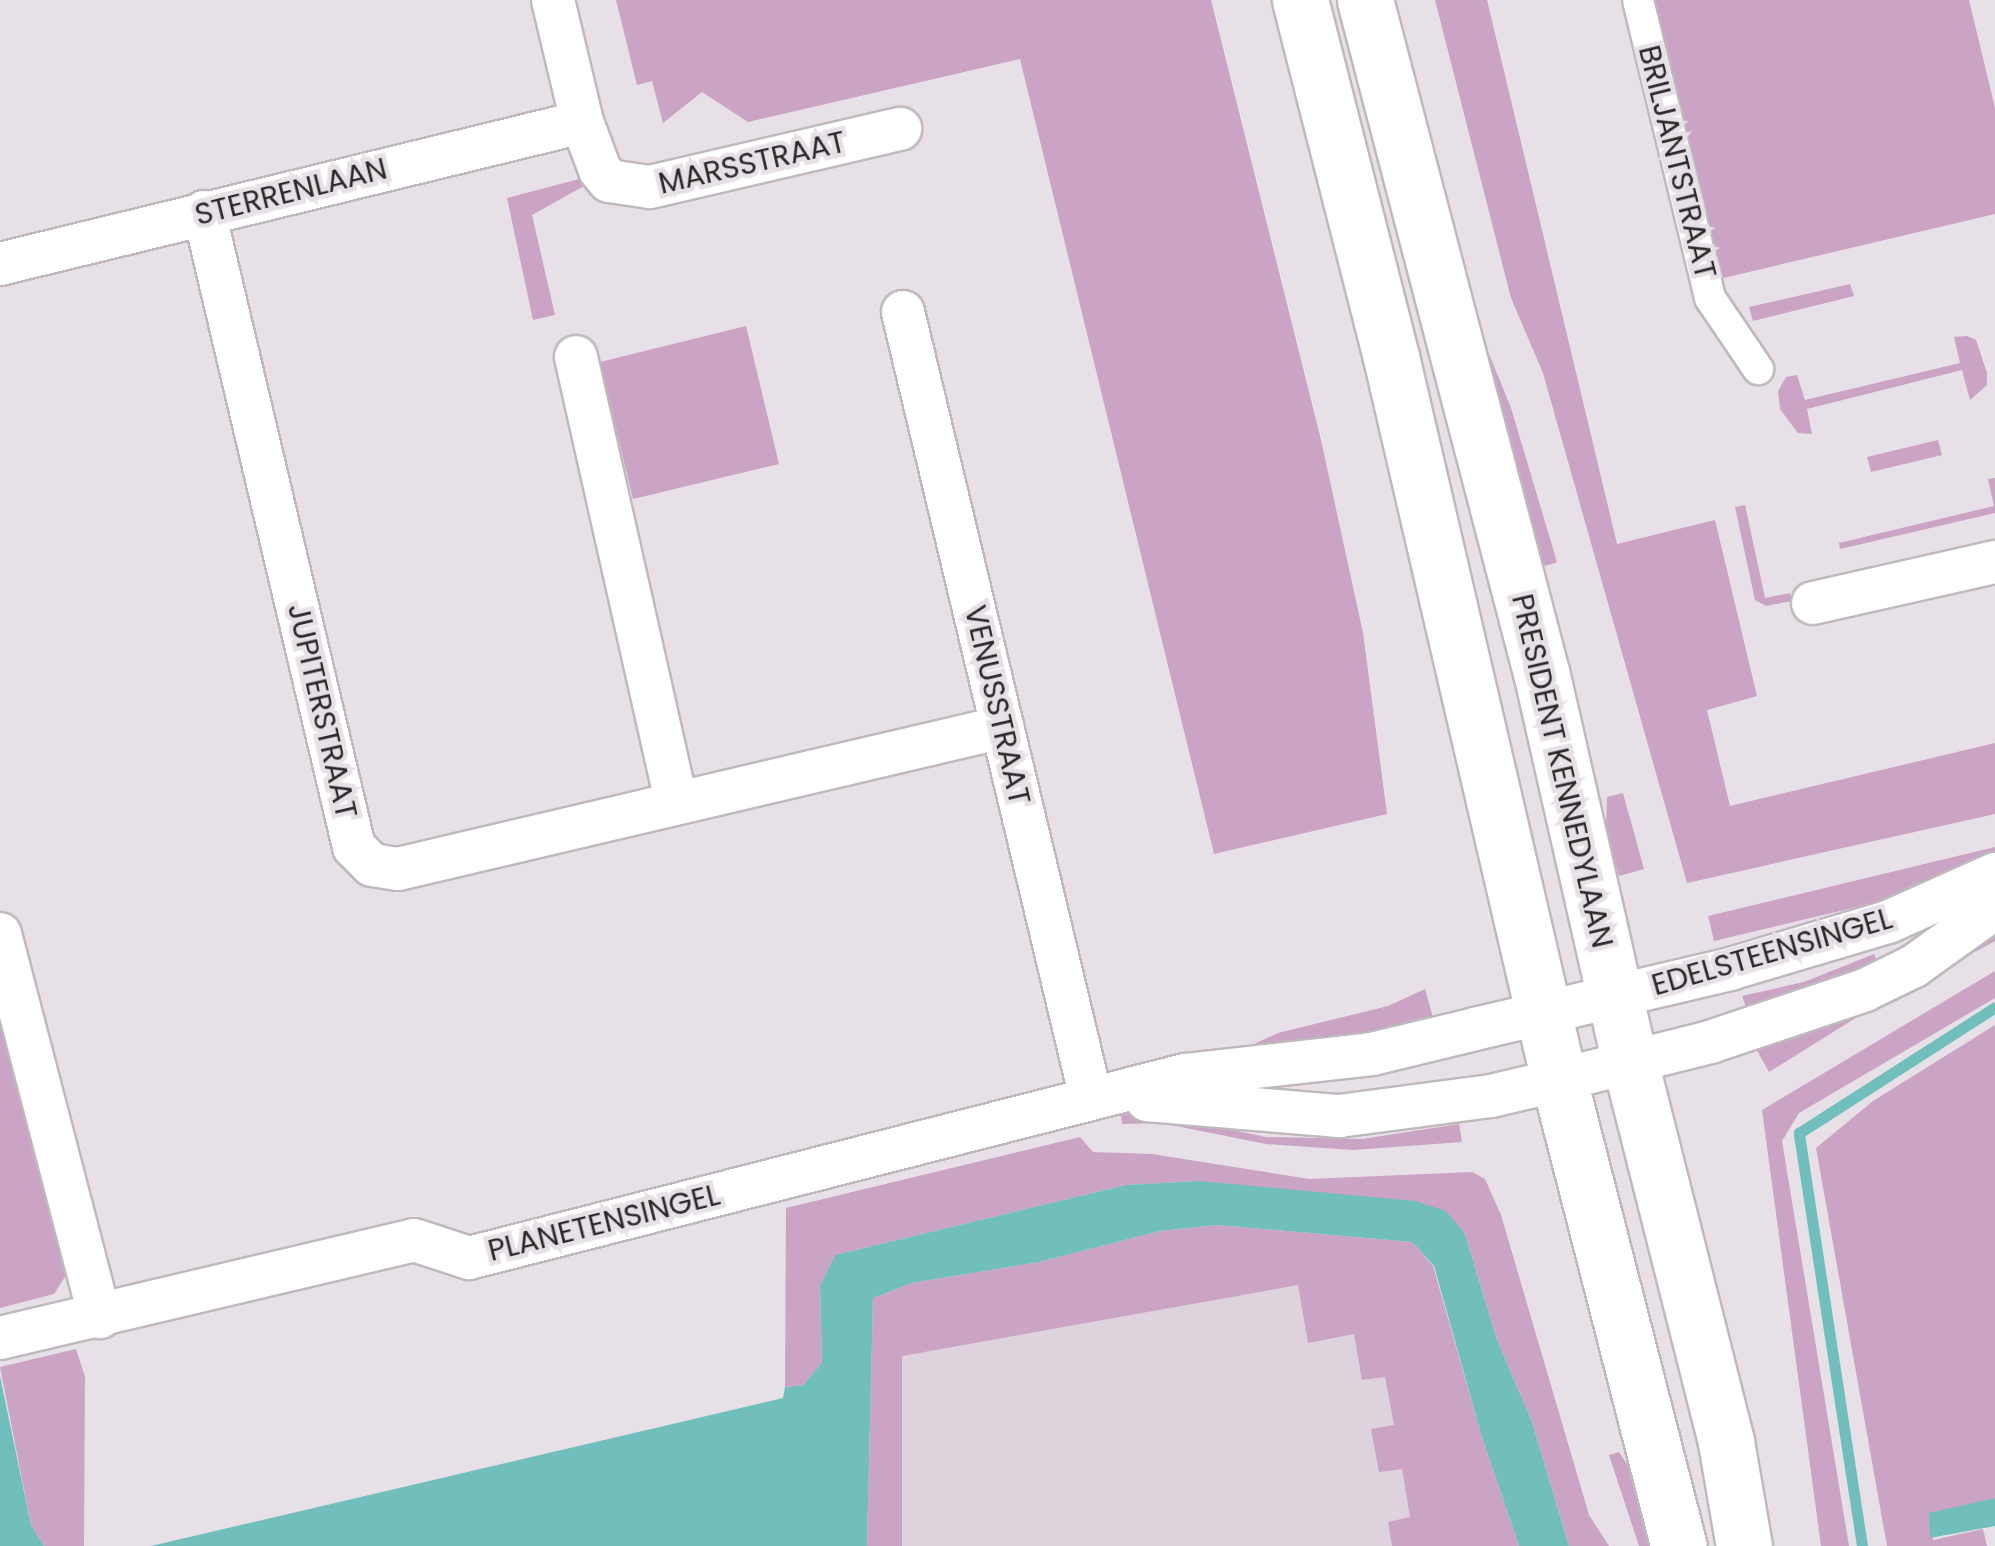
<!DOCTYPE html>
<style>
body{margin:0}
#map{position:relative;width:1995px;height:1546px;overflow:hidden;background:#e7e0e6;font-family:Poppins,sans-serif}
div>[style]{position:absolute}
[style*='--x']{left:calc(var(--x)*1px);top:calc(var(--y)*1px);width:calc(var(--w)*1px);rotate:calc(var(--a)*1deg)}
.built>*{inset:0;background:#ded2dc}
.green>*{inset:0;background:#caa3c5}
.water>*{inset:0;background:#71bfbc}
.stream>*{height:11px;margin:-5.5px;padding:0 5.5px;transform-origin:5.5px;border-radius:5.5px;background:#71bfbc}
.roads{filter:drop-shadow(2px 0 #bfb9be) drop-shadow(-2px 0 #bfb9be) drop-shadow(0 2px #bfb9be) drop-shadow(0 -2px #bfb9be)}
.pedestrian>*{height:30px;margin:-15px;padding:0 15px;transform-origin:15px;border-radius:15px;background:#fff}
.minor>*{height:42px;margin:-21px;padding:0 21px;transform-origin:21px;border-radius:21px;background:#fff}
.secondary>*{height:55px;margin:-27.5px;padding:0 27.5px;transform-origin:27.5px;border-radius:27.5px;background:#fff}
span{translate:-50% -50%;white-space:nowrap;text-align:center;line-height:1.15;-webkit-text-stroke:9px #e7e0e6;paint-order:stroke}
.street-label{font-size:30px;color:#2b282a}
</style>
<div id="map">
<div class="built">
<i style="clip-path:polygon(1400px 1265px,1496px 1546px,888px 1546px,885px 1317px)"></i>
</div>
<div class="green">
<i style="clip-path:polygon(616px 0,1211px 0,1321px 440px,1363px 633px,1387px 814px,1214px 854px,1020px 59px,748px 122px,702px 92px,663px 123px,652px 81px,637px 85px)"></i>
<i style="clip-path:polygon(1378px 0,1396px 0,1481px 334px,1511px 408px,1557px 562px,1545px 566px,1505px 481px)"></i>
<i style="clip-path:polygon(1435px 0,1487px 0,1617px 544px,1715px 520px,1757px 696px,1707px 710px,1730px 806px,1995px 743px,1995px 814px,1687px 883px,1543px 373px,1511px 298px)"></i>
<i style="clip-path:polygon(1652px 0,1969px 0,1995px 108px,1995px 214px,1719px 279px)"></i>
<i style="clip-path:polygon(583px 178px,584px 186px,532px 215px,555px 315px,533px 320px,507px 198px)"></i>
<i style="clip-path:polygon(1850px 284px,1854px 296px,1753px 321px,1749px 307px)"></i>
<i style="clip-path:polygon(746px 326px,779px 464px,633px 499px,600px 362px)"></i>
<i style="clip-path:polygon(1967px 336px,1976px 340px,1987px 373px,1987px 385px,1970px 400px,1962px 370px,1807px 409px,1812px 434px,1798px 433px,1780px 409px,1778px 391px,1786px 377px,1797px 375px,1805px 400px,1960px 363px,1954px 337px)"></i>
<i style="clip-path:polygon(1938px 440px,1942px 455px,1871px 472px,1867px 457px)"></i>
<i style="clip-path:polygon(1995px 478px,1995px 513px,1840px 549px,1839px 543px,1994px 506px,1988px 479px)"></i>
<i style="clip-path:polygon(1745px 505px,1765px 598px,1790px 593px,1792px 601px,1766px 606px,1755px 600px,1735px 507px)"></i>
<i style="clip-path:polygon(1623px 793px,1644px 869px,1619px 876px,1606px 830px,1607px 797px)"></i>
<i style="clip-path:polygon(1995px 847px,1995px 858px,1920px 892px,1714px 941px,1708px 916px)"></i>
<i style="clip-path:polygon(1995px 924px,1995px 941px,1875px 1006px,1769px 1072px,1750px 1038px)"></i>
<i style="clip-path:polygon(1874px 954px,1880px 968px,1736px 1011px,1746px 1007px,1742px 996px,1804px 982px)"></i>
<i style="clip-path:polygon(1995px 971px,1995px 998px,1799px 1113px,1782px 1141px,1849px 1546px,1821px 1546px,1762px 1110px)"></i>
<i style="clip-path:polygon(1425px 989px,1434px 1021px,1375px 1041px,1234px 1053px,1278px 1033px,1388px 1006px)"></i>
<i style="clip-path:polygon(0 992px,68px 1272px,54px 1294px,0 1308px)"></i>
<i style="clip-path:polygon(1995px 1025px,1995px 1498px,1930px 1514px,1933px 1540px,1983px 1529px,1987px 1546px,1887px 1546px,1816px 1148px,1873px 1101px)"></i>
<i style="clip-path:polygon(1146px 1112px,1266px 1137px,1362px 1139px,1459px 1124px,1462px 1142px,1353px 1150px,1266px 1144px,1161px 1123px,1122px 1124px,1121px 1115px)"></i>
<i style="clip-path:polygon(1080px 1137px,1093px 1152px,1152px 1154px,1309px 1179px,1472px 1172px,1485px 1179px,1501px 1215px,1589px 1515px,1609px 1546px,1569px 1546px,1532px 1422px,1497px 1340px,1465px 1234px,1199px 1181px,1126px 1185px,835px 1255px,820px 1286px,822px 1363px,803px 1385px,785px 1387px,786px 1208px)"></i>
<i style="clip-path:polygon(1217px 1225px,1412px 1242px,1433px 1266px,1481px 1434px,1519px 1546px,1392px 1546px,1388px 1522px,1410px 1517px,1402px 1469px,1379px 1472px,1371px 1429px,1394px 1425px,1385px 1377px,1362px 1380px,1354px 1334px,1308px 1343px,1298px 1285px,902px 1356px,902px 1546px,867px 1546px,873px 1298px,912px 1283px,1039px 1262px,1160px 1231px)"></i>
<i style="clip-path:polygon(76px 1349px,85px 1377px,84px 1546px,44px 1546px,31px 1525px,0 1367px)"></i>
<i style="clip-path:polygon(1619px 1452px,1653px 1503px,1664px 1546px,1639px 1546px,1609px 1455px)"></i>
</div>
<div class="water">
<i style="clip-path:polygon(1199px 1181px,1415px 1201px,1446px 1211px,1465px 1234px,1497px 1340px,1532px 1422px,1569px 1546px,1519px 1546px,1481px 1434px,1434px 1266px,1412px 1242px,1217px 1225px,1160px 1231px,1039px 1262px,912px 1283px,873px 1298px,867px 1546px,151px 1546px,783px 1398px,785px 1387px,803px 1385px,822px 1363px,820px 1286px,835px 1255px,1126px 1185px)"></i>
<i style="clip-path:polygon(0 1376px,31px 1525px,44px 1546px,0 1546px)"></i>
<i style="clip-path:polygon(1995px 1498px,1995px 1526px,1930px 1538px,1929px 1513px)"></i>
</div>
<div class="stream">
<i style="--x:1862;--y:1546;--w:418;--a:-98.7"></i>
<i style="--x:1799;--y:1133;--w:233;--a:-32.7"></i>
</div>
<div class="roads">
<div class="pedestrian">
<i style="--x:1638;--y:0;--w:307;--a:76.4"></i>
<i style="--x:1710;--y:298;--w:86;--a:55.9"></i>
</div>
<div class="minor">
<i style="--x:553;--y:0;--w:125;--a:76.6"></i>
<i style="--x:582;--y:122;--w:51;--a:69.4"></i>
<i style="--x:600;--y:170;--w:14;--a:51"></i>
<i style="--x:609;--y:181;--w:41;--a:8.3"></i>
<i style="--x:650;--y:187;--w:257;--a:-13.1"></i>
<i style="--x:204;--y:212;--w:652;--a:76.71"></i>
<i style="--x:354;--y:847;--w:25;--a:45"></i>
<i style="--x:372;--y:865;--w:26;--a:9"></i>
<i style="--x:398;--y:869;--w:621;--a:-13.21"></i>
<i style="--x:0;--y:264;--w:599;--a:-13.71"></i>
<i style="--x:903;--y:312;--w:808;--a:76.55"></i>
<i style="--x:576;--y:357;--w:456;--a:77.3"></i>
<i style="--x:1813;--y:603;--w:187;--a:-12.7"></i>
<i style="--x:0;--y:934;--w:396;--a:75.4"></i>
<i style="--x:1147;--y:1100;--w:193;--a:4.8"></i>
<i style="--x:1339;--y:1116;--w:153;--a:-7.5"></i>
<i style="--x:1491;--y:1096;--w:70;--a:-13.2"></i>
<i style="--x:1559;--y:1080;--w:156;--a:-14.1"></i>
<i style="--x:1710;--y:1042;--w:163;--a:-18.5"></i>
<i style="--x:1865;--y:990;--w:55;--a:-26.1"></i>
<i style="--x:1914;--y:966;--w:100;--a:-35.6"></i>
<i style="--x:0;--y:1338;--w:425;--a:-13.3"></i>
<i style="--x:414;--y:1240;--w:58;--a:18.1"></i>
<i style="--x:469;--y:1258;--w:739;--a:-14.34"></i>
<i style="--x:1185;--y:1075;--w:188;--a:-6.4"></i>
<i style="--x:1372;--y:1054;--w:106;--a:-13.6"></i>
<i style="--x:1475;--y:1029;--w:262;--a:-13.2"></i>
<i style="--x:1730;--y:969;--w:165;--a:-16.6"></i>
<i style="--x:1888;--y:922;--w:117;--a:-24.2"></i>
</div>
<div class="secondary">
<i style="--x:1300;--y:0;--w:368;--a:75.7"></i>
<i style="--x:1391;--y:357;--w:742;--a:76.92"></i>
<i style="--x:1559;--y:1080;--w:481;--a:75.6"></i>
<i style="--x:1365;--y:0;--w:699;--a:75.33"></i>
<i style="--x:1542;--y:676;--w:396;--a:77.2"></i>
<i style="--x:1630;--y:1062;--w:392;--a:75.8"></i>
<i style="--x:1726;--y:1442;--w:106;--a:80.2"></i>
</div>
</div>
<div class="street-label">
<span style="left:1677px;top:162px;rotate:76deg">BRILJANTSTRAAT</span>
<span style="left:752px;top:163px;rotate:-13deg">MARSSTRAAT</span>
<span style="left:291px;top:192px;rotate:-14deg">STERRENLAAN</span>
<span style="left:997px;top:705px;rotate:77deg">VENUSSTRAAT</span>
<span style="left:322px;top:711px;rotate:77deg">JUPITERSTRAAT</span>
<span style="left:1562px;top:771px;rotate:77deg">PRESIDENT KENNEDYLAAN</span>
<span style="left:1772px;top:952px;rotate:-16deg">EDELSTEENSINGEL</span>
<span style="left:604px;top:1223px;rotate:-14deg">PLANETENSINGEL</span>
</div>
</div>
